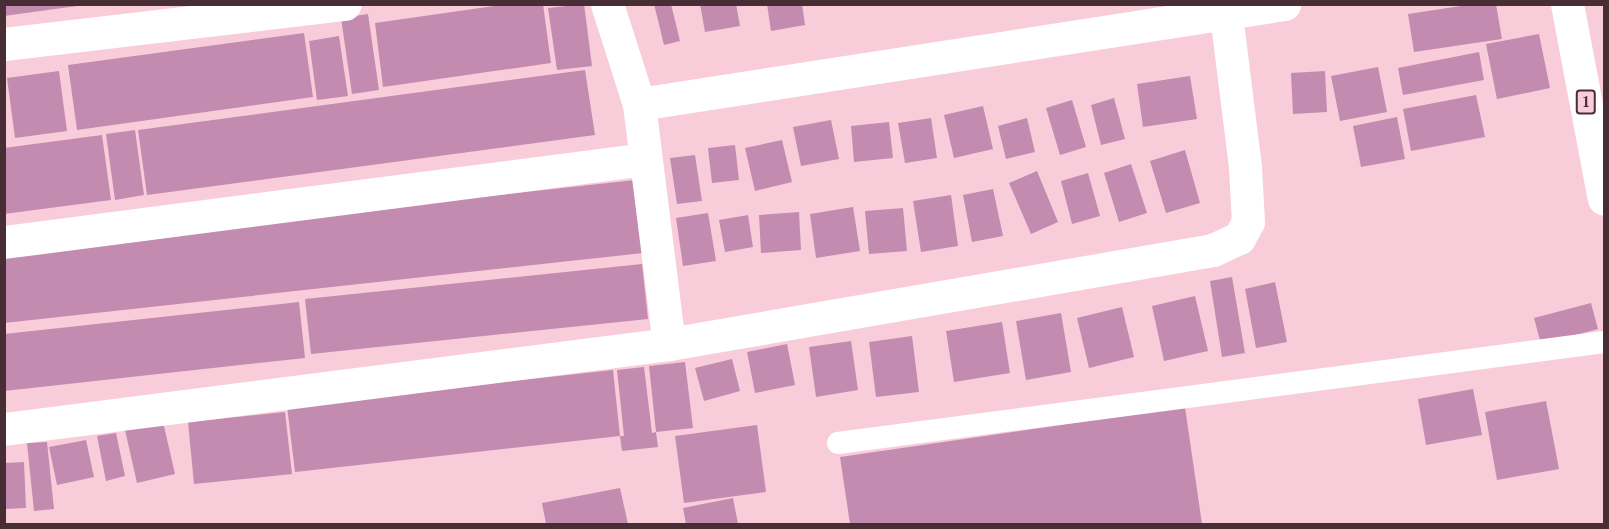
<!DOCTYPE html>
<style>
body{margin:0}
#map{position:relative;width:1609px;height:529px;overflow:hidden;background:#f8cdd9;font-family:"PT Serif",serif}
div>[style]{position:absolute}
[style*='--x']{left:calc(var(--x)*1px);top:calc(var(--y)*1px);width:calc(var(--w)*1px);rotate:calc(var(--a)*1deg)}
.building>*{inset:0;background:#c38bb0}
.service>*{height:22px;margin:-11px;padding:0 11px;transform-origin:11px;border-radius:11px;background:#fff}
.minor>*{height:33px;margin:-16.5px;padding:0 16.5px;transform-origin:16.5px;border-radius:16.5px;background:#fff}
.trunk>*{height:33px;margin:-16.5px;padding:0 16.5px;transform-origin:16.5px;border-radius:16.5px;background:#fff}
span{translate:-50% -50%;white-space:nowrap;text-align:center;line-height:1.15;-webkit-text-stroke:4.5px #f8cdd9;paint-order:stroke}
.shield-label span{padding:2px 4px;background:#f8cdd9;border:2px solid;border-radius:4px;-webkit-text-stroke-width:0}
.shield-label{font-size:15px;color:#482d35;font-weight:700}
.frame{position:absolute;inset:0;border:6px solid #482d35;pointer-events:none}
</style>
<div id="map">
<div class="building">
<i style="clip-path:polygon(4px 4px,77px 4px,77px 6px,4px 16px)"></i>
<i style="clip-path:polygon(543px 4px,551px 63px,383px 87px,375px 23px,508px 4px)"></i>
<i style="clip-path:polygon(584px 4px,592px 66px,557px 70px,548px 8px)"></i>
<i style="clip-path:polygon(654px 4px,671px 4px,680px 41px,664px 45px)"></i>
<i style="clip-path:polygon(700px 4px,736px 4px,740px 26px,705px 32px)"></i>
<i style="clip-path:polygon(767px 4px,802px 4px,805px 25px,771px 31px)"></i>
<i style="clip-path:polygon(1474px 4px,1496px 4px,1502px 39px,1414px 52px,1408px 14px)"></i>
<i style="clip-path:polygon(368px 14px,379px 90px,352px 94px,341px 18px)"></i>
<i style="clip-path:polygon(304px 33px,313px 97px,77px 130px,68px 65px)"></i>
<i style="clip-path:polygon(1539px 34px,1550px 88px,1497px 99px,1486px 44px)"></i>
<i style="clip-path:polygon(339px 36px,348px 96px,317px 100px,309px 41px)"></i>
<i style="clip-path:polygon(1479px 52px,1484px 80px,1403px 95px,1398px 68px)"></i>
<i style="clip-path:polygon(1378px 67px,1387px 112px,1340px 121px,1331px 76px)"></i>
<i style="clip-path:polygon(585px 70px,595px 135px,147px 195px,138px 130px)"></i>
<i style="clip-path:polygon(59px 71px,67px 131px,15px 138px,7px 78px)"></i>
<i style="clip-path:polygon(1325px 71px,1327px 112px,1293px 114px,1291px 73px)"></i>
<i style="clip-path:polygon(1190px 76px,1197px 119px,1143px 127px,1137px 84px)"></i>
<i style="clip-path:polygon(1476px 95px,1485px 137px,1411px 151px,1403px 109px)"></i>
<i style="clip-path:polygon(1114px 98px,1125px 139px,1101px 145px,1091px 105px)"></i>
<i style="clip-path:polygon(1072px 100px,1086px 147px,1060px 155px,1046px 108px)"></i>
<i style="clip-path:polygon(983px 106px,993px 149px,954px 158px,944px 115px)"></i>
<i style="clip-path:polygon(1397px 117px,1405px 159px,1361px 167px,1353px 126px)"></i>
<i style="clip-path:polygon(931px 118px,937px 158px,905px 163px,898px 123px)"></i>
<i style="clip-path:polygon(1027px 118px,1035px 152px,1006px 159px,998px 126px)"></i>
<i style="clip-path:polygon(831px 120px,839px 159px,801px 166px,793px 127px)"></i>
<i style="clip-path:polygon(889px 122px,893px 158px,854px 162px,851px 126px)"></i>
<i style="clip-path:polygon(135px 130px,144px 195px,115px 200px,106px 134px)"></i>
<i style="clip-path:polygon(102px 135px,111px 200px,4px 214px,4px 148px)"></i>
<i style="clip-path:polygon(782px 140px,792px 182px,755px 191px,745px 148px)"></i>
<i style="clip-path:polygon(735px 145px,739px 180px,712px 183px,708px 148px)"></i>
<i style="clip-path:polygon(1185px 150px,1200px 203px,1166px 213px,1150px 161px)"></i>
<i style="clip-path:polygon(695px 155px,702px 201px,677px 204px,670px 158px)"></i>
<i style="clip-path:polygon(1131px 164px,1147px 213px,1119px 222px,1104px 173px)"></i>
<i style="clip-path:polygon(1037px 171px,1058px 222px,1031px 234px,1009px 183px)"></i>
<i style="clip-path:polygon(1088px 173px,1100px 216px,1072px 224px,1061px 181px)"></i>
<i style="clip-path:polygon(635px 180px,643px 253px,4px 323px,4px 249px)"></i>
<i style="clip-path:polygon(993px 189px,1003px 236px,972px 242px,963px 195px)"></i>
<i style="clip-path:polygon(951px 195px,958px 246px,921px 252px,913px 201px)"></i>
<i style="clip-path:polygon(853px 207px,860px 251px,816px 258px,810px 214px)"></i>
<i style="clip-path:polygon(903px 208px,907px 251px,869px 254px,865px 211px)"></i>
<i style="clip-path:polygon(799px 212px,801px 250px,761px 253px,759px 215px)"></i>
<i style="clip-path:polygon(708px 213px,716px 261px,683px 266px,676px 218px)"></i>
<i style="clip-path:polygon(748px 215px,753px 247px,725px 252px,719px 220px)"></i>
<i style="clip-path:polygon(642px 264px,648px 319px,311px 354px,305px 299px)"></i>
<i style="clip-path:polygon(1232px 277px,1245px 353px,1222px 357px,1210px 281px)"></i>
<i style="clip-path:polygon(1275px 282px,1287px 342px,1256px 348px,1245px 289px)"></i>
<i style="clip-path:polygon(1195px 296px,1208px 351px,1164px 361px,1152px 306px)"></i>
<i style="clip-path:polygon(299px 302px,305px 358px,4px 391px,4px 334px)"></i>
<i style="clip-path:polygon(1591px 303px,1598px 329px,1541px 344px,1534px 318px)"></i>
<i style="clip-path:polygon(1122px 307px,1134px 357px,1089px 368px,1077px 318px)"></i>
<i style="clip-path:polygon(1061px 313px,1071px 372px,1026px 380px,1016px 321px)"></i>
<i style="clip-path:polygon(1002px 322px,1010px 373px,954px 382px,946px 331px)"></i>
<i style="clip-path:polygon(912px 336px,919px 392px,876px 397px,869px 342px)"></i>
<i style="clip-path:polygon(851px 341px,858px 390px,816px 397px,809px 347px)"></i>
<i style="clip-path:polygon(787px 344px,795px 385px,755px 393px,747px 352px)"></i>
<i style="clip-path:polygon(732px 359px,740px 391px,704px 401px,695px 368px)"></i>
<i style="clip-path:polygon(685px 362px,693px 428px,656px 432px,649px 366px)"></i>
<i style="clip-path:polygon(644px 367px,652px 433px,656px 432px,658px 447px,622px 451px,620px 436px,624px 436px,617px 370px)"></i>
<i style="clip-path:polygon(613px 370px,620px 436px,295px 472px,287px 406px)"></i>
<i style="clip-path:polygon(1473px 389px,1482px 435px,1426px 445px,1418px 399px)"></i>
<i style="clip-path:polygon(1546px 401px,1559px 469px,1497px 480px,1485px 412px)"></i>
<i style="clip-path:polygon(1185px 407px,1202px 524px,850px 524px,840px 457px)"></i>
<i style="clip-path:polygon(285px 412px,292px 474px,194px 484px,188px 422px)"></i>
<i style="clip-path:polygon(163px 422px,175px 474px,137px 483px,125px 430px)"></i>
<i style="clip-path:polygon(757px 425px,766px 492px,684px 503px,675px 436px)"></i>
<i style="clip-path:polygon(116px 433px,125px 476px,106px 481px,97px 436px)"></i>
<i style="clip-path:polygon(86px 440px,94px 477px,57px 485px,49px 447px)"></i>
<i style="clip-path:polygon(47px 442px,54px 509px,34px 511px,27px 443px)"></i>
<i style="clip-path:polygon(24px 462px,26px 508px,4px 509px,4px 463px)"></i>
<i style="clip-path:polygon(620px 488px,628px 524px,546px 524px,542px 503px)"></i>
<i style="clip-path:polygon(733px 498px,738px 524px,686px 524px,683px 508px)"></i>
</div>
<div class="service">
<i style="--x:838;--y:443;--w:773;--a:-7.51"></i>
</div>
<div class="minor">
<i style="--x:607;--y:4;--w:105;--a:72.3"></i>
<i style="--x:639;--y:104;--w:242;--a:82.9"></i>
<i style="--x:4;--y:44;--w:343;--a:-6.7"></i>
<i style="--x:639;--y:104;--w:653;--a:-8.81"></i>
<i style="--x:4;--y:242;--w:646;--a:-7.38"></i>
<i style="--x:4;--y:429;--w:670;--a:-7.28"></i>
<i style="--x:669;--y:344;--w:552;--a:-9.8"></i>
<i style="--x:1213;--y:250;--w:29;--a:-25"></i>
<i style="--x:1239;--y:238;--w:18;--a:-61"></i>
<i style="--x:1248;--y:222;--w:55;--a:-93.1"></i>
<i style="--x:1245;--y:167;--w:153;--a:-97.1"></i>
</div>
<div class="trunk">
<i style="--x:1567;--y:4;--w:198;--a:79.3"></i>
</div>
<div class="shield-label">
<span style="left:1586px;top:102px">1</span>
</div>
<div class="frame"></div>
</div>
